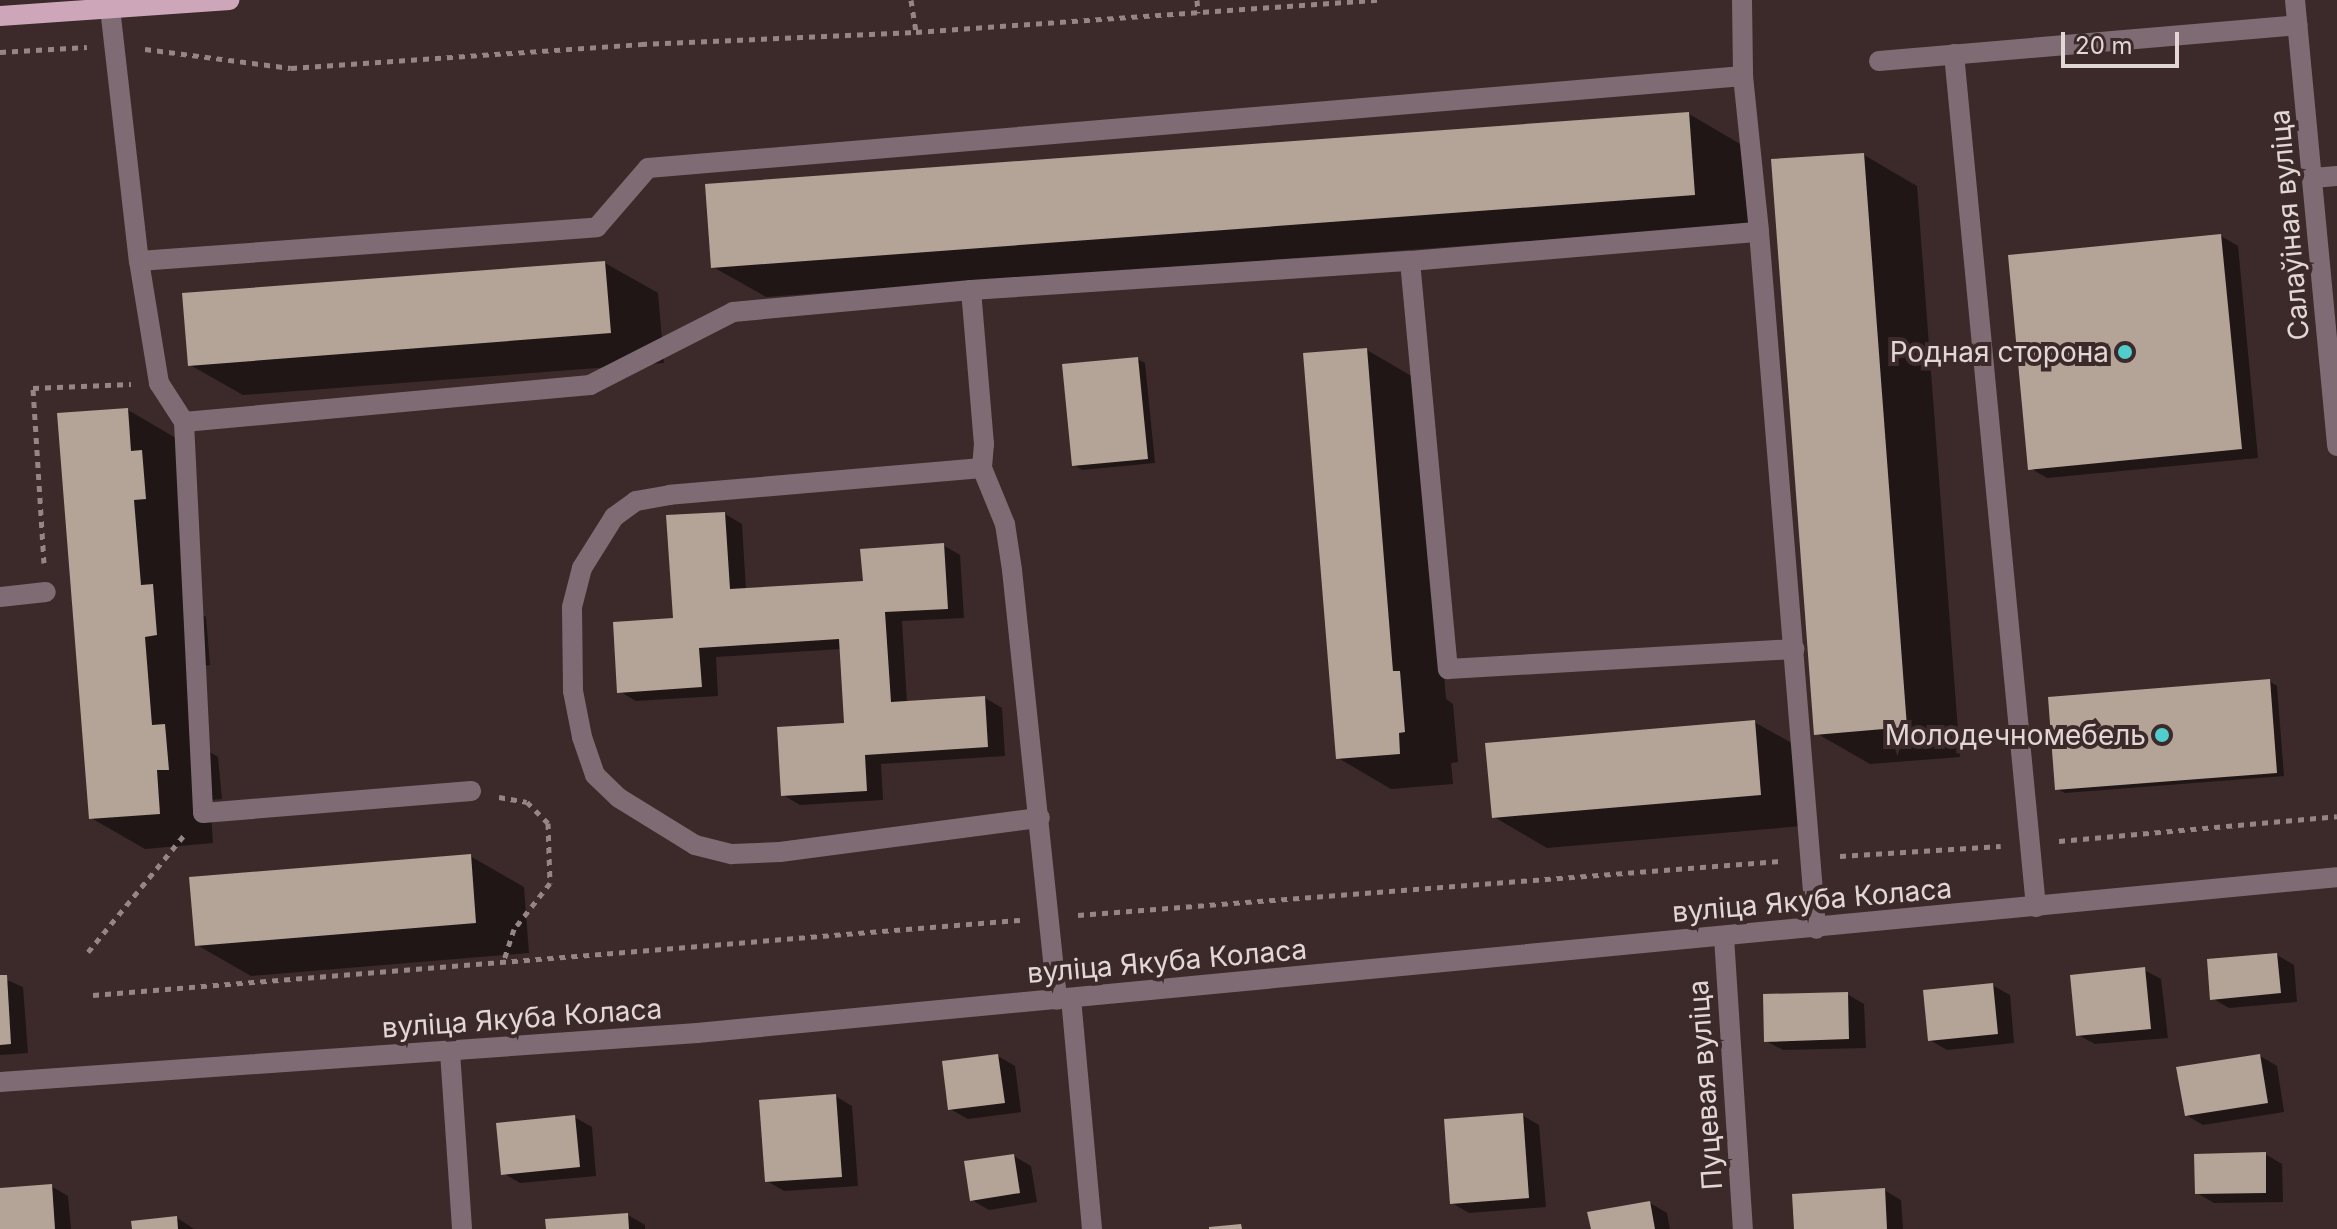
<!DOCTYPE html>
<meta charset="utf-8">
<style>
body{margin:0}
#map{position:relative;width:2337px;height:1229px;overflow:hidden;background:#3b2a29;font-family:Inter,sans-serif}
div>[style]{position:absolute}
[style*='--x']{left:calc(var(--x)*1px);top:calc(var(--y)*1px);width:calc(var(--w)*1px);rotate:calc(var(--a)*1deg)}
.shadow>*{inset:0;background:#0007}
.building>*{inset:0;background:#b4a397}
.path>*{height:5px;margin-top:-2.5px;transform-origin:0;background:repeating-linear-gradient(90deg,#958685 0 6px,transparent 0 12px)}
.minor>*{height:20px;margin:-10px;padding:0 10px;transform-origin:10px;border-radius:10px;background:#7e6b74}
.major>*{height:20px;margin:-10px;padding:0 10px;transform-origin:10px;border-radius:10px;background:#cda6b9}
.dots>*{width:22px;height:22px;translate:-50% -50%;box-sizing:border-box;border:4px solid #3b2a29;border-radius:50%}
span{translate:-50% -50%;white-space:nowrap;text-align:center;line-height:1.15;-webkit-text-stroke:8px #3b2a29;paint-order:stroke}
.street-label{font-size:28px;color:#e3d7d6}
.poi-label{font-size:28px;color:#e3d7d6}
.right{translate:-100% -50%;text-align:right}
.scale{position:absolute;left:2061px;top:32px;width:118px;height:36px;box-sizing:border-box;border:4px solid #e3d7d6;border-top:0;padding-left:10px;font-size:24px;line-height:28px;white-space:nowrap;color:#e3d7d6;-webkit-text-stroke:6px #3b2a29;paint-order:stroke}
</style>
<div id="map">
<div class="shadow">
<i style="clip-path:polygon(1689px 114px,1742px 145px,1748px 225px,766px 297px,713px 267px)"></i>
<i style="clip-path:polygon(1864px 155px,1917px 186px,1960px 757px,1870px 764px,1816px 733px)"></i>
<i style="clip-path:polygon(2221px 236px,2238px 246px,2258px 458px,2047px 478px,2030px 468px)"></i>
<i style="clip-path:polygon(605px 263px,658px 293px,664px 363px,243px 395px,190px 365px)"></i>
<i style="clip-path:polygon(1367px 350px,1420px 381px,1446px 699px,1453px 704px,1458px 762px,1451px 763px,1453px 784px,1391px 789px,1338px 758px)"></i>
<i style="clip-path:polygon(1137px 359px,1145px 363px,1155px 463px,1082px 470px,1074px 465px)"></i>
<i style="clip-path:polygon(128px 410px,181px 441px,195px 483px,199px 528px,187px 530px,194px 610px,206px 617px,210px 665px,198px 667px,205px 749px,218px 757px,222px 799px,210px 800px,213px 843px,145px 849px,91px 818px)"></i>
<i style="clip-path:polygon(725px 514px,742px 524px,746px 590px,865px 583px,943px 545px,960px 555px,964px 618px,902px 621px,907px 703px,985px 698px,1002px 708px,1005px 756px,881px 764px,883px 800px,800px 805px,783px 795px,846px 725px,841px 649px,716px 657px,718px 696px,636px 701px,619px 691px,675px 619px)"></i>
<i style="clip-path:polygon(2269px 681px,2277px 686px,2284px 776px,2065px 793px,2057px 789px)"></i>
<i style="clip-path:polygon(1754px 722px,1808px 752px,1814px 825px,1547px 848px,1494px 817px)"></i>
<i style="clip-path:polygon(470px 856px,524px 887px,529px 953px,251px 976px,197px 945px)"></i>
<i style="clip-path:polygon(2277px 955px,2294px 965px,2297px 1002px,2229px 1008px,2212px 998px)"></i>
<i style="clip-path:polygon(2144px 970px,2161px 979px,2168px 1038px,2095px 1044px,2078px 1035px)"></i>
<i style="clip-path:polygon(0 977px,23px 987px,28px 1053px,0 1055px)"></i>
<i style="clip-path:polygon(1992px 985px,2010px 995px,2014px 1043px,1947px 1050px,1930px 1040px)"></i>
<i style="clip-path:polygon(1847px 994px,1864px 1004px,1866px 1048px,1783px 1050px,1766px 1041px)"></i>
<i style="clip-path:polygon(998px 1056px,1015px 1066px,1021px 1112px,968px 1119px,950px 1109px)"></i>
<i style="clip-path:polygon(2260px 1056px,2277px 1066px,2284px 1112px,2203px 1125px,2186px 1115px)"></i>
<i style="clip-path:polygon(835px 1096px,852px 1106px,858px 1186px,784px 1191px,767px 1181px)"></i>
<i style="clip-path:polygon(1522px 1115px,1539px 1125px,1546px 1207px,1469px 1213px,1452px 1203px)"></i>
<i style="clip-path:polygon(574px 1117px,592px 1127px,596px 1176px,520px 1183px,503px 1173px)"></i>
<i style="clip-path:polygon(2265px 1154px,2282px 1164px,2283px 1202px,2214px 1203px,2197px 1193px)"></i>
<i style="clip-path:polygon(1014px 1156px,1031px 1166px,1037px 1202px,989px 1210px,972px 1200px)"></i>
<i style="clip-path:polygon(51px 1186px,68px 1196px,71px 1229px,0 1229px,0 1190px)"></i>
<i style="clip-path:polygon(1884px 1190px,1901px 1200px,1903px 1229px,1796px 1229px)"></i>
<i style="clip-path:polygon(1650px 1203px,1667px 1213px,1670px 1229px,1593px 1229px)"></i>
<i style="clip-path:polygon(628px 1215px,645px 1225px,645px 1229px,548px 1229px)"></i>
<i style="clip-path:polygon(177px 1218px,194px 1229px,134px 1229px)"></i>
</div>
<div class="building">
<i style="clip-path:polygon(1689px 112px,1695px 195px,711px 268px,705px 184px)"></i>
<i style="clip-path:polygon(1864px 153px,1907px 727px,1814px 735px,1771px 159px)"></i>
<i style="clip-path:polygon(2221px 234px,2242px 449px,2028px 470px,2008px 255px)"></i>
<i style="clip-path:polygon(605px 261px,611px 333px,188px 366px,182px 293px)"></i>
<i style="clip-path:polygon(1367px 348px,1393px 671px,1400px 671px,1405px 732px,1399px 733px,1400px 754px,1336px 759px,1303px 353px)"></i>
<i style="clip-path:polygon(1138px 357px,1148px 459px,1072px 466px,1062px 364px)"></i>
<i style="clip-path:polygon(128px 408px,131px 451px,142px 450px,146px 499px,134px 500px,141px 585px,153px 584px,157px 635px,145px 637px,152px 725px,165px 724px,169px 770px,157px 770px,160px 814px,89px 819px,57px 413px)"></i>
<i style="clip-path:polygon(725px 512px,730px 589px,863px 581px,860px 549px,944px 543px,948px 609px,885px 612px,891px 702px,985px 696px,988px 747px,865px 755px,867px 791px,781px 796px,777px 727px,844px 723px,839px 639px,699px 648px,702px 687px,617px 693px,613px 622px,673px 618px,666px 515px)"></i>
<i style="clip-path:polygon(2270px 679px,2277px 773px,2055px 790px,2048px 697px)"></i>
<i style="clip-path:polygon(1755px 720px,1761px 795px,1492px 818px,1485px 743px)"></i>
<i style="clip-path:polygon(471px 854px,476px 923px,195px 946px,189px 877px)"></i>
<i style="clip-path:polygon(2277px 953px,2281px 993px,2210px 1000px,2207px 959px)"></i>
<i style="clip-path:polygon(2145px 967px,2151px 1029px,2076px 1036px,2070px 975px)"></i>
<i style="clip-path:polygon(0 975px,7px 975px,11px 1044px,0 1045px)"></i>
<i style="clip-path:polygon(1993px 983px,1998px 1034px,1928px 1041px,1923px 990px)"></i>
<i style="clip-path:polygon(1848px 992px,1849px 1039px,1764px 1042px,1763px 994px)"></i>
<i style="clip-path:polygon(998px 1054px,1005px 1103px,948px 1110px,942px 1061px)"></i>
<i style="clip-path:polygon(2260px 1054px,2268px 1103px,2185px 1116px,2176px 1067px)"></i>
<i style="clip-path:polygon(836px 1094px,842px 1177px,765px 1182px,759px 1100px)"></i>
<i style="clip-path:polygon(1523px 1113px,1529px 1198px,1450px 1204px,1444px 1119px)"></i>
<i style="clip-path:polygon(575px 1115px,580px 1167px,501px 1175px,496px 1123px)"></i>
<i style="clip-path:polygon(2266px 1152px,2266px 1193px,2195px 1194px,2194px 1154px)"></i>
<i style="clip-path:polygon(1014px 1154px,1020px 1193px,970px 1201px,964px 1161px)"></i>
<i style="clip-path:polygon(52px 1184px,55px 1229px,0 1229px,0 1188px)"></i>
<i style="clip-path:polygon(1885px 1188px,1887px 1229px,1794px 1229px,1792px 1194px)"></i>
<i style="clip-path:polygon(1650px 1201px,1655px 1229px,1591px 1229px,1587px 1212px)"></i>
<i style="clip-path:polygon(628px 1213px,629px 1229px,546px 1229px,545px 1219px)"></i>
<i style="clip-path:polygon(177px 1216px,178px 1229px,132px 1229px,131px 1221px)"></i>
<i style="clip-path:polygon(1241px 1224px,1242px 1229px,1209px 1229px,1209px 1227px)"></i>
</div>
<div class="path">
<i style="--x:911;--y:0;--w:32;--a:81"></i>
<i style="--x:1197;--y:0;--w:13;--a:86"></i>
<i style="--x:145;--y:49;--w:147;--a:7.4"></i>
<i style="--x:291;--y:68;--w:351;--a:-3.9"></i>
<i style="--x:641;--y:44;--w:275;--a:-2.5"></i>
<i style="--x:916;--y:32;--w:463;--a:-4"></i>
<i style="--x:0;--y:52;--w:87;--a:-3.3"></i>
<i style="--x:44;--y:563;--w:175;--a:-93.6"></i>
<i style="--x:33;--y:388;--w:98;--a:-2.3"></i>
<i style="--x:499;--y:797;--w:28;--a:10"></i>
<i style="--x:527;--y:802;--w:30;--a:45"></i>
<i style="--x:548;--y:823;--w:60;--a:88.1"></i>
<i style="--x:550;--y:883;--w:58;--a:128"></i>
<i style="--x:514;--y:929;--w:36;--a:108"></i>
<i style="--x:2059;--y:841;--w:279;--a:-5.1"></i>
<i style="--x:1840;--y:856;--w:161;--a:-3.6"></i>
<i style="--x:1078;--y:915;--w:706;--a:-4.39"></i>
<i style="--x:88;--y:952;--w:151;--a:-50.6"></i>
<i style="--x:93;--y:995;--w:930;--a:-4.63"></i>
</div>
<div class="minor">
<i style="--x:1742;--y:0;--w:76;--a:89.2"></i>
<i style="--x:1743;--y:76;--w:157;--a:84.1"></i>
<i style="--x:1759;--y:232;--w:699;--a:85.32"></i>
<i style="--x:2295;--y:0;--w:448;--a:84.6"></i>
<i style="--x:110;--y:8;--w:255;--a:83.5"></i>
<i style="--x:139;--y:261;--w:124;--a:80.7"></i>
<i style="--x:159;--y:383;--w:46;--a:57.3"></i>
<i style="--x:184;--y:422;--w:391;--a:87.2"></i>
<i style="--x:203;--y:813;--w:269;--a:-4.7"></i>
<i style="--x:1954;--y:54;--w:857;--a:84.51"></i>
<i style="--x:1879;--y:61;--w:420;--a:-4.9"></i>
<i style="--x:2313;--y:178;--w:24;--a:-5"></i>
<i style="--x:139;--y:261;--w:459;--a:-4.2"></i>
<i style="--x:597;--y:227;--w:78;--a:-49.2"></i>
<i style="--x:648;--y:168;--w:1099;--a:-4.8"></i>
<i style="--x:1410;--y:261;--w:410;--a:84.7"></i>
<i style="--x:1448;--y:669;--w:347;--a:-3.3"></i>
<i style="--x:971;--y:290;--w:155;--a:85.2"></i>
<i style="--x:984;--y:444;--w:24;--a:95"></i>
<i style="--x:982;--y:468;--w:313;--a:175.1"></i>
<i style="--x:670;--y:495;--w:35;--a:170"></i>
<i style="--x:636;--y:501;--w:27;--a:144"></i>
<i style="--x:614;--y:517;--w:60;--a:122.1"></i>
<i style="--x:582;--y:568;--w:40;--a:104.4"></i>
<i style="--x:572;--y:607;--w:84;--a:89.3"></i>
<i style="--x:573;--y:691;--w:47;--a:78.9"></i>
<i style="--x:582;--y:737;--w:40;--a:71.1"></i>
<i style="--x:595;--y:775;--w:33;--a:44"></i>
<i style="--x:619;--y:798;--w:89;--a:31.7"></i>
<i style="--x:695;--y:845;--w:38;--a:14"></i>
<i style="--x:732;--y:854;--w:48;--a:-2.4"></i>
<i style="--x:780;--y:852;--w:262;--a:-7.5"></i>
<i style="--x:184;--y:422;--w:408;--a:-5.2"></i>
<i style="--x:590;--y:385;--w:161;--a:-27"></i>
<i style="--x:733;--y:312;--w:239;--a:-5.3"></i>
<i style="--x:971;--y:290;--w:440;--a:-3.8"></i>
<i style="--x:1410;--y:261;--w:350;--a:-4.8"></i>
<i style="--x:982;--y:468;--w:61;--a:67.7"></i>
<i style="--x:1005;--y:524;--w:47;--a:81.3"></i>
<i style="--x:1012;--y:570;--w:432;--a:84"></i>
<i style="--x:0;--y:597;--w:46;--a:-6.2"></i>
<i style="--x:1724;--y:937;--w:293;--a:86.3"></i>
<i style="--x:1071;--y:998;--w:232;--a:84.8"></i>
<i style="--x:450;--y:1052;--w:177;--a:86.1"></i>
<i style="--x:0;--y:1082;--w:699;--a:-4.02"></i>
<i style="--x:697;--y:1033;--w:1647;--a:-5.43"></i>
</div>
<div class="major">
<i style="--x:0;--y:16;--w:230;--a:-4"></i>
</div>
<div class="dots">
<i style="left:2125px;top:352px;background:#52cdcd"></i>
<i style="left:2162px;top:735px;background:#52cdcd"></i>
</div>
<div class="street-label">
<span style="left:2289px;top:225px;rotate:-95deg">Салаўіная вуліца</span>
<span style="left:1812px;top:900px;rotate:-5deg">вуліца Якуба Коласа</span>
<span style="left:1167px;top:961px;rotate:-5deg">вуліца Якуба Коласа</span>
<span style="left:522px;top:1018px;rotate:-4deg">вуліца Якуба Коласа</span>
<span style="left:1705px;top:1085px;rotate:-94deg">Пуцевая вуліца</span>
</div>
<div class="poi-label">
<span class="right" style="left:2109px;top:352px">Родная сторона</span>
<span class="right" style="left:2146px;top:735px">Молодечномебель</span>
</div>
<div class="scale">20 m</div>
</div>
